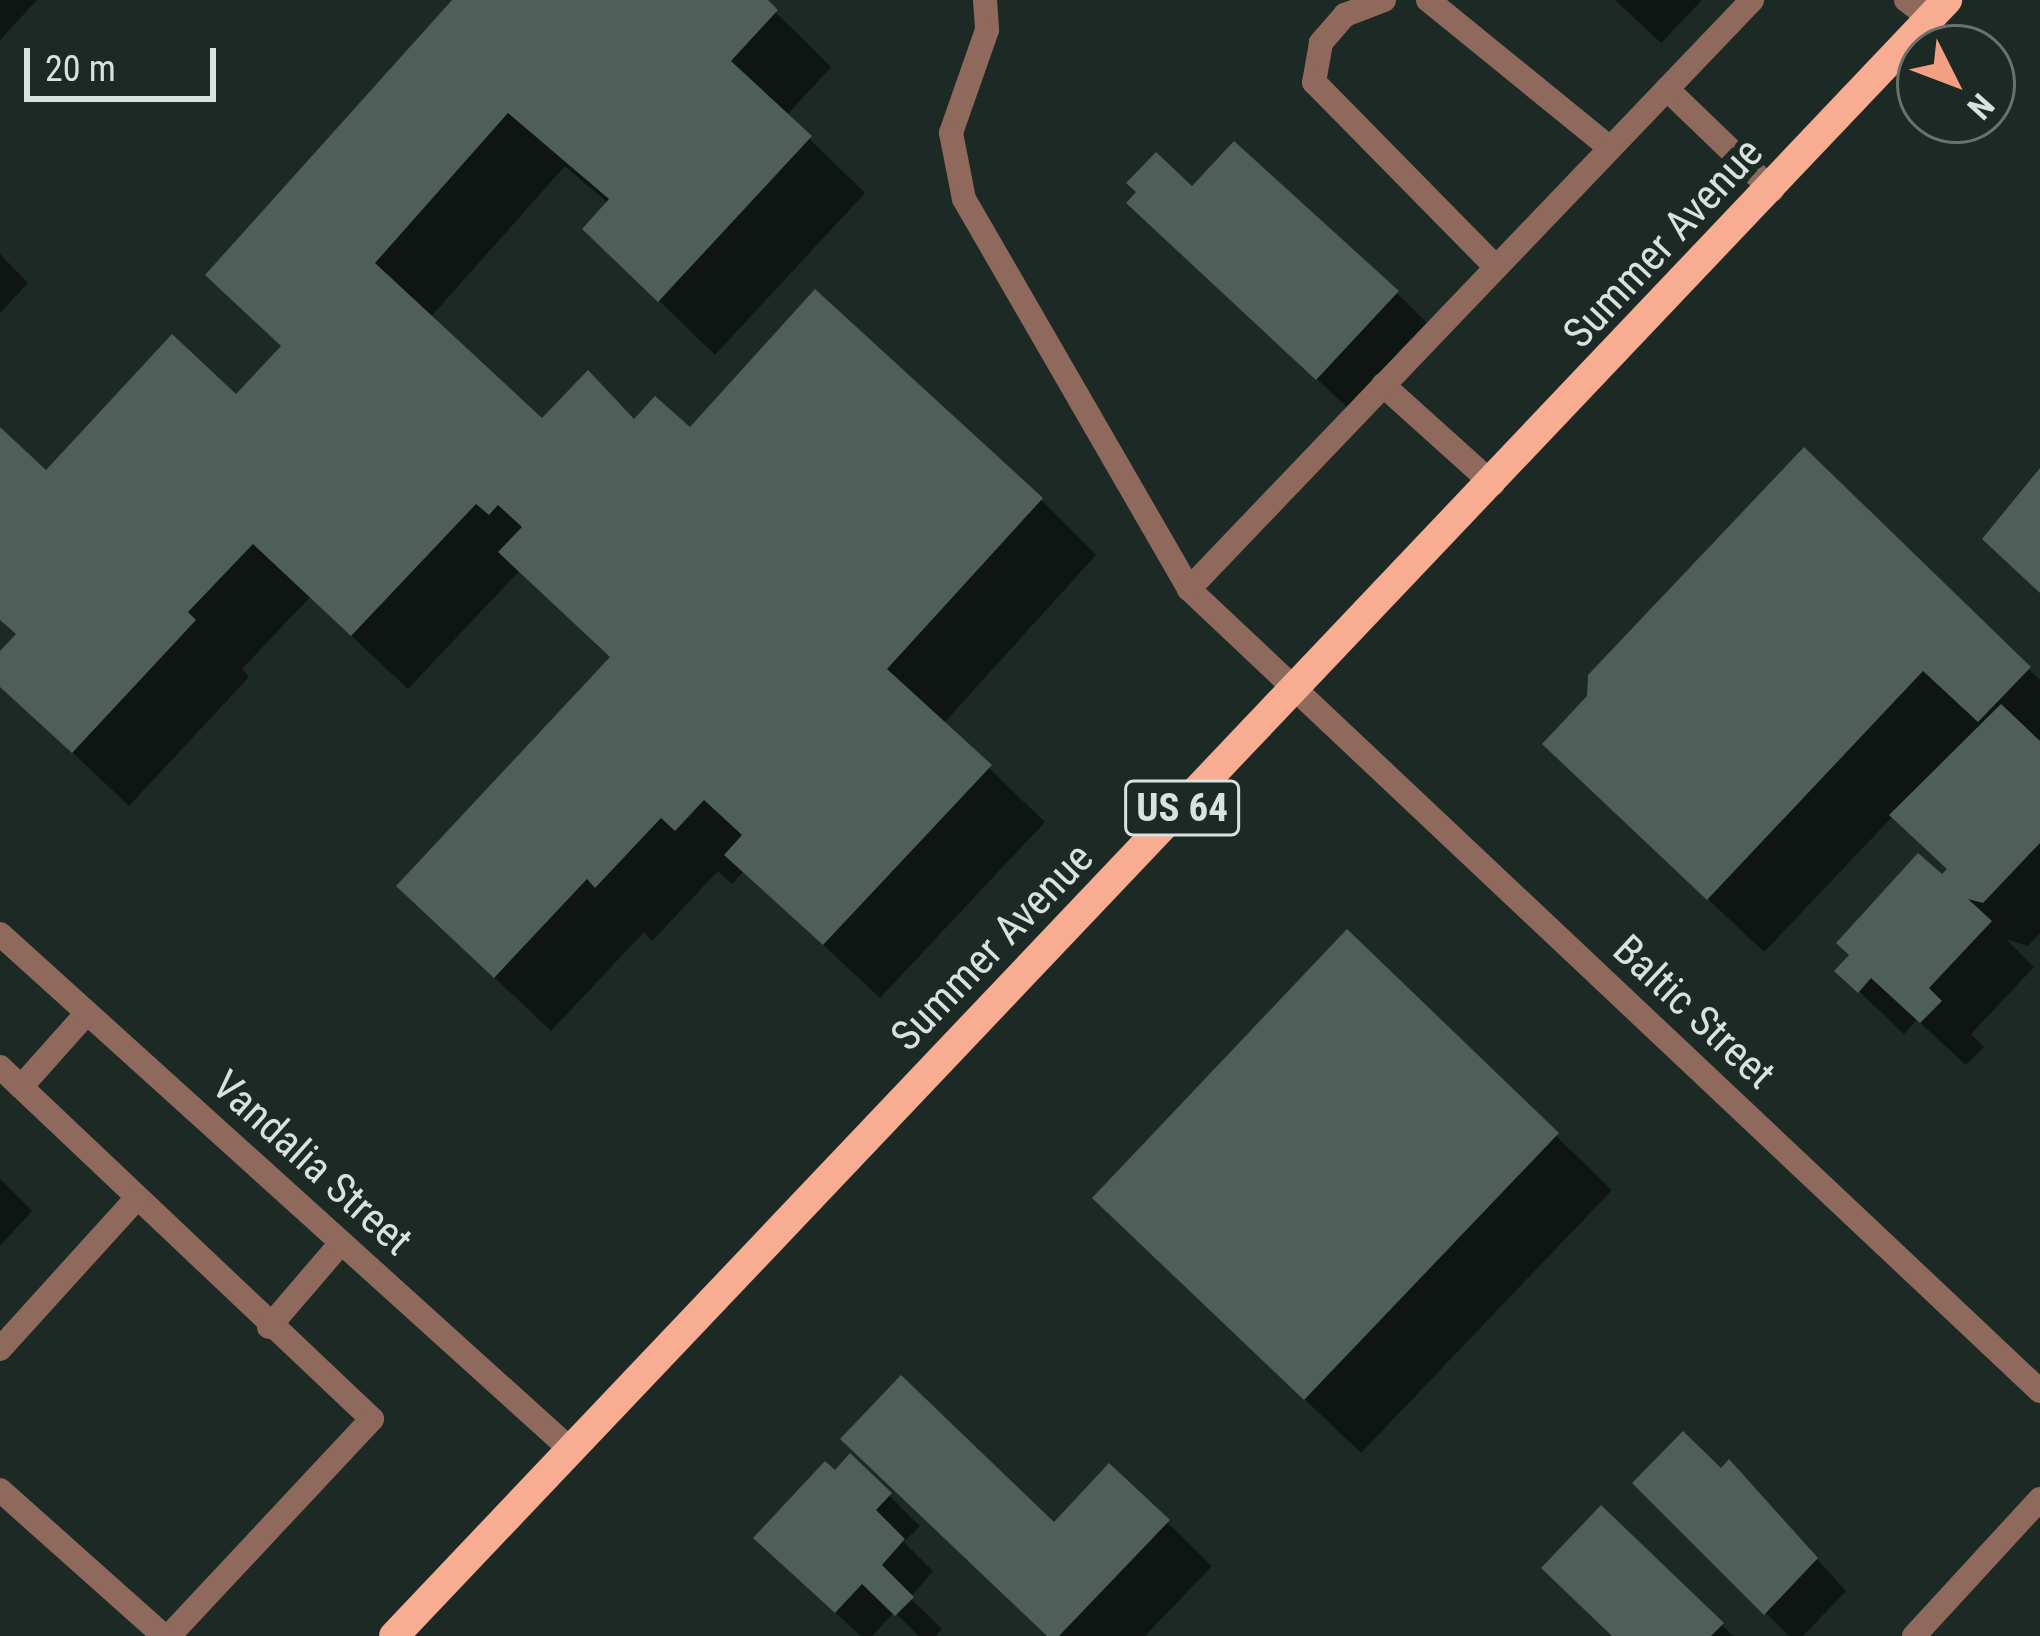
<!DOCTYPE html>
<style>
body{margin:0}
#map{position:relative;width:2040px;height:1636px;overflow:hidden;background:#1c2924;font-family:"Roboto Condensed",sans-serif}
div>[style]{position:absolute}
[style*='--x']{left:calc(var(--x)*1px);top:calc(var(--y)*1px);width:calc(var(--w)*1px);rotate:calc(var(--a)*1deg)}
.shadow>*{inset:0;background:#0007}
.building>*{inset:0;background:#4f5e58}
.lane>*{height:24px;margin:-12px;padding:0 12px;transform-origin:12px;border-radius:12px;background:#8e695c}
.street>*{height:24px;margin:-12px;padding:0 12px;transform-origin:12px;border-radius:12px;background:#8e695c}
.primary>*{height:30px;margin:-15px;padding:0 15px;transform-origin:15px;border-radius:15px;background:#f8ac92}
span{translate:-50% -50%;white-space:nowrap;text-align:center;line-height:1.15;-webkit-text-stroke:12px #1c2924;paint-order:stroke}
.shield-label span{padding:3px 9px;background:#1c2924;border:3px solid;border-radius:9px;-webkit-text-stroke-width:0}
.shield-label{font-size:39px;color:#dae2df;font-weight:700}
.street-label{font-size:42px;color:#dae2df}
.north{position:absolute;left:1896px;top:24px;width:120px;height:120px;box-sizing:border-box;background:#1c2924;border:3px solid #68736f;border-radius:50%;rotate:132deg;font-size:33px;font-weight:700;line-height:48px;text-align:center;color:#dae2df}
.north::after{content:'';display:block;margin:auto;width:42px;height:54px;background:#f39f83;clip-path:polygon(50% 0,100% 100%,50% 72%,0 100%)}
.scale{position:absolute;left:24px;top:48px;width:192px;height:54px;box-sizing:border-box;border:6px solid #dae2df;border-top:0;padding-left:15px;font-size:36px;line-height:42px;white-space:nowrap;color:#dae2df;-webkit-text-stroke:9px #1c2924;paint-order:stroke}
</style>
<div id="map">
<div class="shadow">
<i style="clip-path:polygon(0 0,37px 0,0 40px)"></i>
<i style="clip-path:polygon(456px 0,763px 0,831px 67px,786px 116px,865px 193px,715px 355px,642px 284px,609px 204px,565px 166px,429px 319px,542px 423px,636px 422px,1041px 500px,1096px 555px,943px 724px,1045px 822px,880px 998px,744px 871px,732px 884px,718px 871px,652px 941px,644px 932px,551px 1031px,455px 940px,613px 659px,520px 570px,408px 689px,310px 597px,242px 669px,249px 677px,129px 806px,0 684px,0 656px,18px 636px,0 619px,0 431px,46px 474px,237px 399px,284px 348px)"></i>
<i style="clip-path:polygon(1615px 0,1702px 0,1661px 43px)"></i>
<i style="clip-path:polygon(1192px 190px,1397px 293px,1441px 337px,1362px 421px,1174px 247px)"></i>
<i style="clip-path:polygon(0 254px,28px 283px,0 313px)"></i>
<i style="clip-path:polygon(1804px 451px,2040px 680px,2040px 933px,2028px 946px,2006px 939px,2034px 967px,1971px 1034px,1984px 1047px,1966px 1065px,1917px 1020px,1904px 1034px,1838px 971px,1949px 870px,1894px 815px,1764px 952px,1602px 799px)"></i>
<i style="clip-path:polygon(1347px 934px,1612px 1190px,1361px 1453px,1151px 1253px)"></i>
<i style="clip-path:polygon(0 1179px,32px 1211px,0 1246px)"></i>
<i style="clip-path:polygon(851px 1458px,920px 1526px,904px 1542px,933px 1571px,910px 1598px,942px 1629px,936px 1636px,919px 1636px,894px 1612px,872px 1636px,861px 1636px,787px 1568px)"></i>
<i style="clip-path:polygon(1110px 1467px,1212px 1566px,1145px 1636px,1049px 1636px,1054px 1526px)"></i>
<i style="clip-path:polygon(1636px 1483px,1759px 1494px,1846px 1591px,1803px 1636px,1789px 1636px)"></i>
<i style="clip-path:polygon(1601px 1509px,1733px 1636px,1615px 1636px)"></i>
</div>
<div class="building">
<i style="clip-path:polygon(452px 0,768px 0,778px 10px,731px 61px,812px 136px,658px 302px,582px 229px,609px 199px,508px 113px,375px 263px,542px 418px,588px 370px,634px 419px,655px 396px,690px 427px,815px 289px,1043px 498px,887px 669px,992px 765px,823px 945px,724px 855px,742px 835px,704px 800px,675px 831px,661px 818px,595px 888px,587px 879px,494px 978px,396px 886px,610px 657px,498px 552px,522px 527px,498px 505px,489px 515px,476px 504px,351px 636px,253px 544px,188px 612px,196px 620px,72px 753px,0 687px,0 651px,16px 634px,0 620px,0 427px,46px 470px,172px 334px,236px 394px,281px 346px,205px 275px)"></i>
<i style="clip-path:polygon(1234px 141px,1399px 291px,1316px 380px,1126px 203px,1136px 192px,1126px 183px,1156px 152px,1192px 186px)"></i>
<i style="clip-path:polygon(1804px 447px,2031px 667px,1978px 722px,1923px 671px,1707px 900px,1542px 744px,1587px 696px,1588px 675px)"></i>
<i style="clip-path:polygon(2040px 468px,2040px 593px,1982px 539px)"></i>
<i style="clip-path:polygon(2001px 704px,2040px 741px,2040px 843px,1983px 903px,1968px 899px,1992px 921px,1929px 988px,1942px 1001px,1920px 1023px,1871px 978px,1858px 993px,1834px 971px,1849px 955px,1836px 943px,1918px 853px,1942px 874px,1947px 869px,1889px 815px)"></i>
<i style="clip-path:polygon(1347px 929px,1559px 1133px,1304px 1400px,1092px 1198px)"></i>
<i style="clip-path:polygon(901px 1375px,1054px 1522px,1109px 1463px,1170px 1520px,1059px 1636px,1047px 1636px,840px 1439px)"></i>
<i style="clip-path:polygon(1683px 1431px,1721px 1468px,1729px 1459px,1818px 1558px,1764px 1615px,1632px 1483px)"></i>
<i style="clip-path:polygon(850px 1453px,892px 1493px,876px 1510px,905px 1539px,882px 1565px,914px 1597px,895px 1616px,862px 1584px,835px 1613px,753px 1538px,825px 1461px,835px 1470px)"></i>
<i style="clip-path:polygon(1601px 1505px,1724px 1623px,1711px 1636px,1612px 1636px,1541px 1568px)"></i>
</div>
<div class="lane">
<i style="--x:985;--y:0;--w:30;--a:86"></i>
<i style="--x:987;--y:30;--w:109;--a:109.3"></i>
<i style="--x:951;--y:133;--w:67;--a:78.9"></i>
<i style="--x:964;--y:199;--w:450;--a:60"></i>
<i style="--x:1384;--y:0;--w:42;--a:159"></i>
<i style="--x:1345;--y:15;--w:37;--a:131"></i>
<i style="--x:1321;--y:43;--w:40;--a:100"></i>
<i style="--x:1314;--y:82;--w:260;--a:45.5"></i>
<i style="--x:1428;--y:0;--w:235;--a:39.1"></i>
<i style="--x:1906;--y:0;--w:30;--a:37"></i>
<i style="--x:1667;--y:89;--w:146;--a:43.9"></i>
<i style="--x:1383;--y:385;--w:148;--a:42"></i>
<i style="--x:1295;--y:689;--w:146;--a:-136.7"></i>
<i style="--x:1189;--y:589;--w:815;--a:-46.29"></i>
<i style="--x:0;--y:1067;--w:512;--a:43.42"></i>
<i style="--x:372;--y:1419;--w:297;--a:133.1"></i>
<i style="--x:21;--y:1087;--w:99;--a:-48.3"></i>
<i style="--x:269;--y:1327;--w:111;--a:-49.4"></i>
<i style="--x:0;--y:1349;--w:202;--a:-47.8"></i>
<i style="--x:0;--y:1490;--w:220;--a:41.7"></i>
</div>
<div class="street">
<i style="--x:1295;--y:689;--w:1024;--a:43.3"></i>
<i style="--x:0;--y:934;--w:770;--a:42.1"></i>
<i style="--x:1914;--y:1636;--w:186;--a:-47.4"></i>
</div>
<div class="primary">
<i style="--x:394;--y:1636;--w:2256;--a:-46.49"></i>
</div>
<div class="shield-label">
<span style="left:1182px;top:808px">US 64</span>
</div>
<div class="street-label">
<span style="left:1663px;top:243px;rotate:-47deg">Summer Avenue</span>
<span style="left:992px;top:947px;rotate:-46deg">Summer Avenue</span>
<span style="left:1694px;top:1012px;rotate:43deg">Baltic Street</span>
<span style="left:312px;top:1163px;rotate:42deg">Vandalia Street</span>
</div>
<div class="north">N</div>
<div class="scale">20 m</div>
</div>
